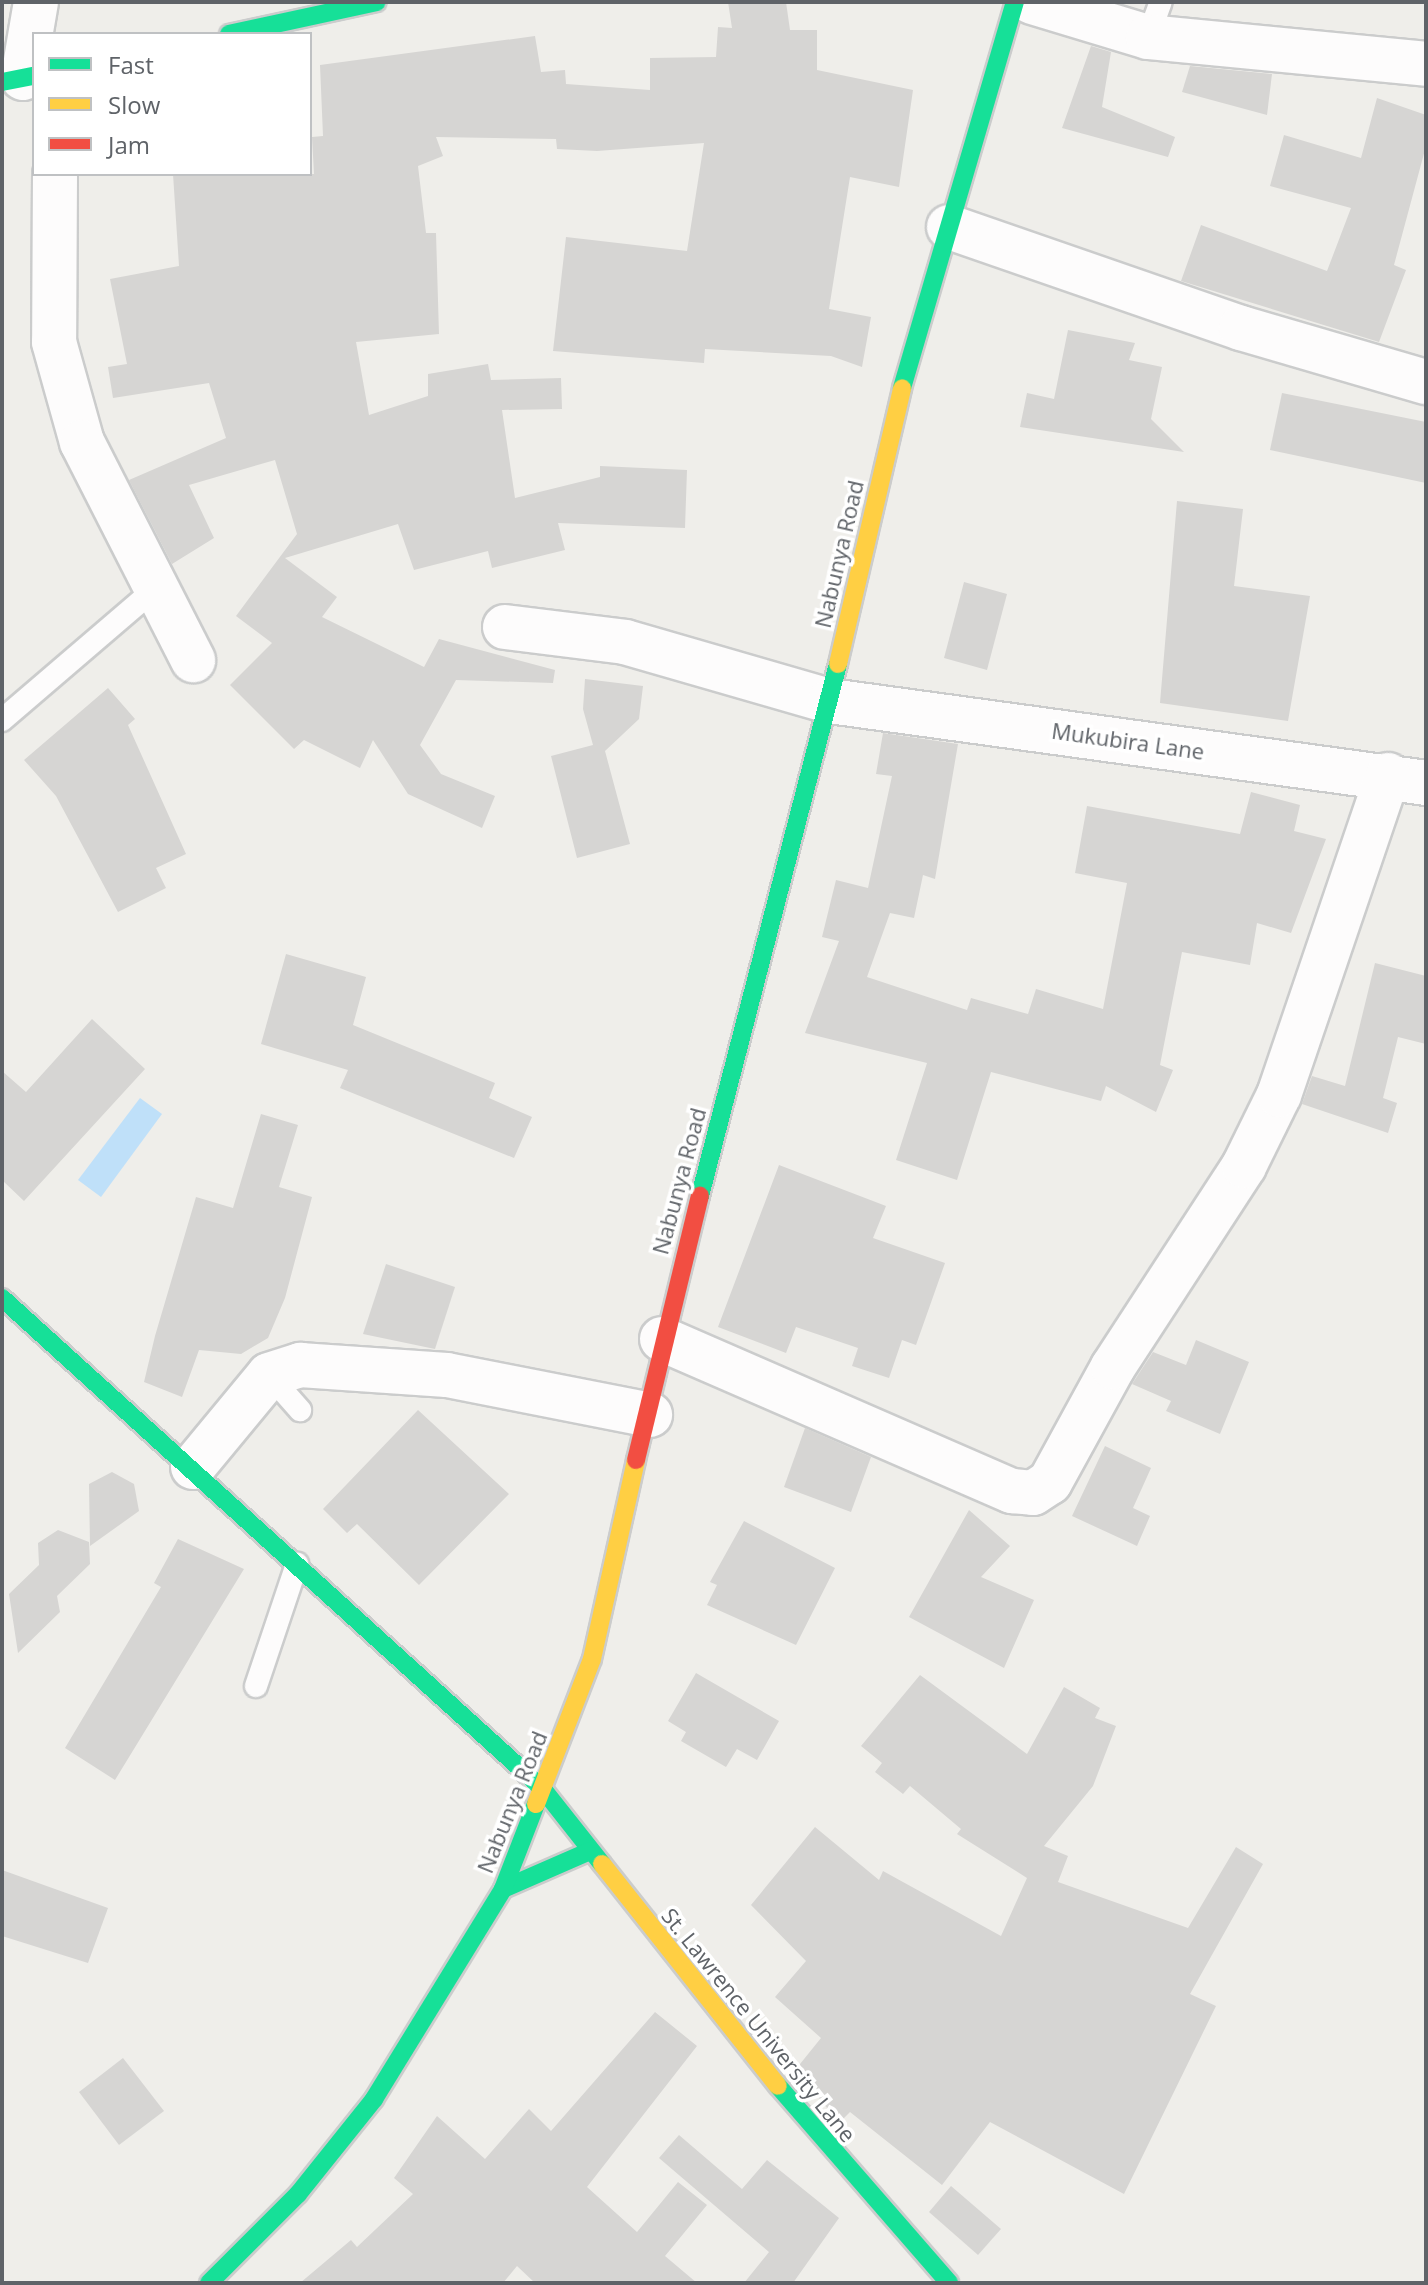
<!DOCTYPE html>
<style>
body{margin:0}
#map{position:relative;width:1428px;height:2285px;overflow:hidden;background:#efeeea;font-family:"Open Sans",sans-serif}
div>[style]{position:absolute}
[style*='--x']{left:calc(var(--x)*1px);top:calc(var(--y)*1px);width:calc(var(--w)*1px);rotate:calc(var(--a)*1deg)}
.water>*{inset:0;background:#bfe0f9}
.building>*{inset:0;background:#d6d5d3}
.roads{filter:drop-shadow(2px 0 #cbcccc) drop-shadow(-2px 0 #cbcccc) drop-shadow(0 2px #cbcccc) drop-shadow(0 -2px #cbcccc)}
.lane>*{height:22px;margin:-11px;padding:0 11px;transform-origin:11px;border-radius:11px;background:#fdfcfc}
.street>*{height:44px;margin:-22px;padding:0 22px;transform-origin:22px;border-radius:22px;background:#fdfcfc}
.fast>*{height:18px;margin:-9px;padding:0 9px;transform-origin:9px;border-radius:9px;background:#16e098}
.slow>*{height:18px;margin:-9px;padding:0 9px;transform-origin:9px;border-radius:9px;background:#ffcf43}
.jam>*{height:18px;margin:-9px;padding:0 9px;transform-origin:9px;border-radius:9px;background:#f24e42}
span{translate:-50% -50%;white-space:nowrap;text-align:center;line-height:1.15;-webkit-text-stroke:7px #fff;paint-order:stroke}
.street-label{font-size:22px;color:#5f6368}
.frame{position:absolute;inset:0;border:4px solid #5f6368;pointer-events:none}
.legend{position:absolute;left:32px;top:32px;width:280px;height:144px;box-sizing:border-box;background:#fff;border:2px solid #bfc1c3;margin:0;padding:10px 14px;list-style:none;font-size:24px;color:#5f6368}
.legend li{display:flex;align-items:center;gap:16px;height:40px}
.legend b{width:40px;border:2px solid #bfc1c3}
</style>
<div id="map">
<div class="water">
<i style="clip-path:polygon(140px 1098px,162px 1114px,101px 1197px,78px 1180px)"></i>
</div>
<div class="building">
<i style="clip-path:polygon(728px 2px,786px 2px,790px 30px,817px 30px,817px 70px,913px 90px,899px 187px,850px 177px,829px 309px,871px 317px,862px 367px,831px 356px,705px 349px,704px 363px,553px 351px,566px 237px,687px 251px,704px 143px,597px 151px,557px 149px,556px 139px,436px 137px,443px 156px,418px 166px,426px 233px,436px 233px,439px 334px,356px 342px,369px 415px,428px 396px,428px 374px,488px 364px,491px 380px,561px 378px,562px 409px,502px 410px,515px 498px,600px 477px,600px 466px,687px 470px,685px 528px,558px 523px,565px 550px,492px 568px,488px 551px,414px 570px,398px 524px,285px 558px,337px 597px,322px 617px,424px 667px,439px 639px,555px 670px,553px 683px,456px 680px,420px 745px,441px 774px,495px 796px,482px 828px,408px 794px,373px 740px,360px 768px,304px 740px,294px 749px,230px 685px,272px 643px,236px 616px,297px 534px,275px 460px,189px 485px,214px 538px,172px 564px,129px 480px,226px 438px,209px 383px,113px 398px,108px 367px,127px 364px,110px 279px,179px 266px,173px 174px,314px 174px,312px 137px,323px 136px,320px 65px,535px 36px,541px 72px,565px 70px,566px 84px,650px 90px,650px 58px,716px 57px,718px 27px,732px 28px)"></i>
<i style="clip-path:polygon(1091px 46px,1111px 52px,1102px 107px,1175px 137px,1168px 157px,1062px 128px)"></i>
<i style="clip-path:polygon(1190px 66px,1272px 74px,1267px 115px,1182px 92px)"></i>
<i style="clip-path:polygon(1377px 98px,1426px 115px,1426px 146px,1394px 265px,1406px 270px,1379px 342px,1181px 281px,1201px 225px,1327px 271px,1351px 208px,1270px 186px,1284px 135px,1361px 158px)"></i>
<i style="clip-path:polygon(1068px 330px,1135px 343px,1129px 360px,1162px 367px,1151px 419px,1184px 452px,1020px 427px,1027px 393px,1054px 399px)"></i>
<i style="clip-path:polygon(1282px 393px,1426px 422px,1426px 483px,1270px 450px)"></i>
<i style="clip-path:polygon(1177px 501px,1243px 509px,1234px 586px,1310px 596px,1288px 721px,1160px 703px)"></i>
<i style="clip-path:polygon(964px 582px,1007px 594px,987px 670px,944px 658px)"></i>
<i style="clip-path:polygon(585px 679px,643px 686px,639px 719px,605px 751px,630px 844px,577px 858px,551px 756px,593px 745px,583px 709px)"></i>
<i style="clip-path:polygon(108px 688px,135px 719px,128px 725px,186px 854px,156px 868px,166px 888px,118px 912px,56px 796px,24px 760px)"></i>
<i style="clip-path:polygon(883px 733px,958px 744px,935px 879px,923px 875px,914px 918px,890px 913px,867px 977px,967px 1010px,971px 998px,1028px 1014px,1036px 989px,1103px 1009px,1127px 883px,1075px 873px,1087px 806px,1240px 834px,1251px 792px,1300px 805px,1294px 831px,1326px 839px,1291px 933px,1257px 923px,1250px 965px,1182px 952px,1160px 1065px,1173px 1070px,1156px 1112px,1106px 1086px,1101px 1101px,991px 1072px,957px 1180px,896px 1160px,927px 1063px,805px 1033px,839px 941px,822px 937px,836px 880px,868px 888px,892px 776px,876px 774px)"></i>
<i style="clip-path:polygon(286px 954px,366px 977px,353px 1025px,495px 1083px,489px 1098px,532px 1117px,514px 1158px,340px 1088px,348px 1070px,261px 1044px)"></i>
<i style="clip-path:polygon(1375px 963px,1426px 976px,1426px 1044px,1398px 1037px,1383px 1098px,1397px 1103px,1388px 1133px,1302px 1104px,1312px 1076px,1345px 1086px)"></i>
<i style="clip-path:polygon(92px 1019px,145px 1069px,24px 1201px,2px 1180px,2px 1071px,26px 1092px)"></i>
<i style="clip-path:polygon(261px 1114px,298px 1125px,279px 1187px,312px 1197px,285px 1298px,268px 1338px,241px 1354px,199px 1350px,182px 1397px,144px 1382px,155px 1336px,196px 1197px,233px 1208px)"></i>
<i style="clip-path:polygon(779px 1165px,886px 1206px,873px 1238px,945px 1263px,916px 1345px,902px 1340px,889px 1378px,852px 1366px,858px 1348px,796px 1327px,786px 1353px,718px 1327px)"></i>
<i style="clip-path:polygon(386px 1264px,455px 1287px,435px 1349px,363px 1334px)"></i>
<i style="clip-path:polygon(1196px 1340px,1249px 1362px,1220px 1434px,1166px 1411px,1171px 1401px,1132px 1384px,1153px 1352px,1186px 1365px)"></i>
<i style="clip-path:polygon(418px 1410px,509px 1494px,419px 1585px,357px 1524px,347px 1533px,323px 1509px)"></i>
<i style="clip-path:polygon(805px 1428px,871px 1457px,851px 1512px,784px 1487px)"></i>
<i style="clip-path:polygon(1105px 1446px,1151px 1468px,1133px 1508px,1150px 1516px,1137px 1546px,1072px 1516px)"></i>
<i style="clip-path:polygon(112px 1472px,134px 1484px,139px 1511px,90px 1546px,89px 1484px)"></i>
<i style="clip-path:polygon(969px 1510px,1010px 1546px,981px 1577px,1034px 1600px,1004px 1668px,909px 1617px)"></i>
<i style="clip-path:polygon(744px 1521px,835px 1568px,796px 1645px,707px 1605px,717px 1585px,710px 1582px)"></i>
<i style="clip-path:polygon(58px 1530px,89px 1542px,90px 1564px,57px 1596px,60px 1612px,18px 1653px,9px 1594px,39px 1565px,38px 1543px)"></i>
<i style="clip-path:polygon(178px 1539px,244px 1569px,115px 1780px,65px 1748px,161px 1587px,154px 1583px)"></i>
<i style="clip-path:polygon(696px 1673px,779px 1721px,757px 1760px,737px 1749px,726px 1767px,681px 1741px,686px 1732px,668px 1721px)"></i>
<i style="clip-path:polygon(920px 1675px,1027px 1754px,1064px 1687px,1100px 1708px,1095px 1718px,1116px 1726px,1093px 1786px,1044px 1846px,1068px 1856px,1058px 1882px,1188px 1928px,1236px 1847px,1263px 1864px,1190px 1994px,1216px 2006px,1124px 2194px,990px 2122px,942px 2185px,850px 2112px,839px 2123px,796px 2069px,821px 2038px,775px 1997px,806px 1961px,751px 1905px,815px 1827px,879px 1880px,883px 1871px,1001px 1936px,1027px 1878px,957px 1834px,961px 1829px,910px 1786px,903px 1794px,875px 1772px,882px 1763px,861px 1746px)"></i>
<i style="clip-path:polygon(2px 1870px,108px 1908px,88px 1963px,2px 1936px)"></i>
<i style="clip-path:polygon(655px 2012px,697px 2046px,587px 2187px,637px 2232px,678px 2182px,707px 2205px,665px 2256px,697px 2283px,535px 2283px,517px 2266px,503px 2283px,300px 2283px,351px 2240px,357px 2247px,413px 2194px,394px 2178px,437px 2116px,485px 2159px,529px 2109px,551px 2131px)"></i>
<i style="clip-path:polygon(123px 2058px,164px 2111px,119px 2145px,79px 2092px)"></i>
<i style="clip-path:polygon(679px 2135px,742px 2189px,767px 2160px,839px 2218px,793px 2283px,744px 2283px,769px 2252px,659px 2158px)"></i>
<i style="clip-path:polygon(951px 2186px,1001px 2229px,978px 2255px,929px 2212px)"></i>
</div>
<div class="roads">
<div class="lane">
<i style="--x:1148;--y:37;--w:37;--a:-70"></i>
<i style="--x:2;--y:720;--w:203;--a:-40.6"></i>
<i style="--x:269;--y:1375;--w:47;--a:48.5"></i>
<i style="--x:256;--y:1686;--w:129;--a:-71.4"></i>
</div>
<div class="street">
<i style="--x:1032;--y:2;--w:121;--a:16.8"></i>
<i style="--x:1148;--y:37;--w:279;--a:5.5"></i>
<i style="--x:23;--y:78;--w:77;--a:-80.3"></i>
<i style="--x:55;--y:174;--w:168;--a:90.3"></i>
<i style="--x:54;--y:342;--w:104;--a:74.4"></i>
<i style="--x:82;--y:442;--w:245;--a:63"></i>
<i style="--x:949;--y:227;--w:309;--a:19.1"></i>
<i style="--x:1241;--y:328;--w:193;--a:16.3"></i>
<i style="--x:505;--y:627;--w:121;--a:7.1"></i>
<i style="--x:625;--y:642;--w:213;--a:16.1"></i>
<i style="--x:830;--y:701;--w:602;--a:7.83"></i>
<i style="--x:662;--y:1339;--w:382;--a:23.5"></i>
<i style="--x:1012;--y:1491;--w:21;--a:5"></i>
<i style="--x:1033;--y:1493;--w:20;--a:-33"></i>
<i style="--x:1050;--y:1482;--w:131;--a:-61.3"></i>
<i style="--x:1113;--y:1367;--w:240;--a:-56.9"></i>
<i style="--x:1244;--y:1166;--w:79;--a:-63.8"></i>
<i style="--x:1279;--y:1095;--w:338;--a:-71.2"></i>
<i style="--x:193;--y:1467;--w:119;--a:-50.4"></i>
<i style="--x:269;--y:1375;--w:33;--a:-18"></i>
<i style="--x:300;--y:1365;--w:147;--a:3.9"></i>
<i style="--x:447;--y:1375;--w:207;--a:11.1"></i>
</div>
<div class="fast">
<i style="--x:229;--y:34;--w:151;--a:-12.2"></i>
<i style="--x:2;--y:82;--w:33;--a:-11"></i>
<i style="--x:902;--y:388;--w:402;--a:-73.7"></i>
<i style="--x:700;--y:1196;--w:550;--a:-75.46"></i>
<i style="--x:2;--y:1298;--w:729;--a:42.22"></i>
<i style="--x:542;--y:1788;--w:97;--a:51.7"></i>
<i style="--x:503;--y:1889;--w:95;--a:-23.6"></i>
<i style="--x:778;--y:2086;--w:261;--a:49"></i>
<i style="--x:209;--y:2283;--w:126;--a:-45"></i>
<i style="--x:298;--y:2194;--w:122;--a:-51.3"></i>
<i style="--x:374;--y:2099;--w:246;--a:-58.4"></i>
<i style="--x:503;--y:1889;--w:91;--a:-68.8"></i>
</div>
<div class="slow">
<i style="--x:838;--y:664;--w:283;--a:-76.9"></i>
<i style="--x:536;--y:1804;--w:155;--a:-68.9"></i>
<i style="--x:592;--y:1659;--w:204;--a:-77.5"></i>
<i style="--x:602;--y:1864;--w:283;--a:51.6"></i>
</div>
<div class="jam">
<i style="--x:636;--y:1460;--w:272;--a:-76.4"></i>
</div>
</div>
<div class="street-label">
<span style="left:839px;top:554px;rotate:-77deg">Nabunya Road</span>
<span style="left:1128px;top:741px;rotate:8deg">Mukubira Lane</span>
<span style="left:679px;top:1181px;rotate:-75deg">Nabunya Road</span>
<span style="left:512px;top:1802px;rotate:-68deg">Nabunya Road</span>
<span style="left:759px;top:2025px;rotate:51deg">St. Lawrence University Lane</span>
</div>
<div class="frame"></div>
<ul class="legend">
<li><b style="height:10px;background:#16e098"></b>Fast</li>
<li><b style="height:10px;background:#ffcf43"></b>Slow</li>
<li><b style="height:10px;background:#f24e42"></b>Jam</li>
</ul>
</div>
